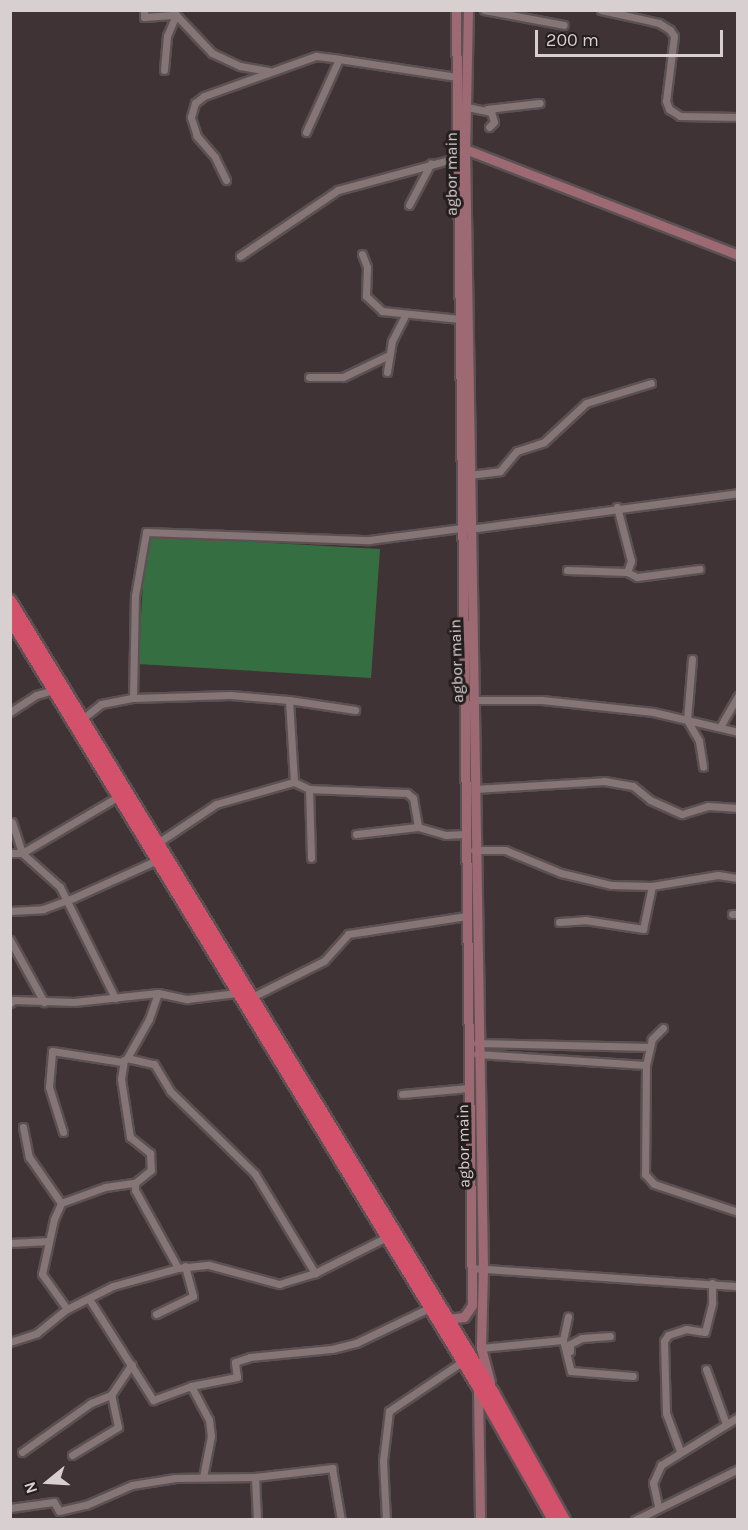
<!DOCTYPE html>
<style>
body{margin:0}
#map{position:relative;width:748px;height:1530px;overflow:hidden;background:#403335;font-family:Karla,sans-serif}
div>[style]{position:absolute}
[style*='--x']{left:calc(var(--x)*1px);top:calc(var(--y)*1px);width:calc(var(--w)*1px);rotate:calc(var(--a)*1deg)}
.green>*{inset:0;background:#356f41}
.roads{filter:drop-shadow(2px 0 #5c5152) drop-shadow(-2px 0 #5c5152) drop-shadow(0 2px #5c5152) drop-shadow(0 -2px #5c5152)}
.street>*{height:7px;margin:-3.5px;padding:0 3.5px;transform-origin:3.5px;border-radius:3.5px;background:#857577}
.secondary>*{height:9px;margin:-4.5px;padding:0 4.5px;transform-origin:4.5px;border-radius:4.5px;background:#9d6a74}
.highway>*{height:12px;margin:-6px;padding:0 6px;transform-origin:6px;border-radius:6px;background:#d4516c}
span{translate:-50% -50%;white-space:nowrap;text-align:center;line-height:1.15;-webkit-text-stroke:6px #231d1d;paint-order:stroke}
.street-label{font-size:16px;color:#d8cfd0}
.frame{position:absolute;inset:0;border:12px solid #d8cfd0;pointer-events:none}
.north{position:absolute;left:18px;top:1452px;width:60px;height:60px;-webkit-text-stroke:4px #231d1d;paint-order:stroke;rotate:252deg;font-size:16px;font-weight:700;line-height:24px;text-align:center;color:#d8cfd0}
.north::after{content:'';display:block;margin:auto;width:21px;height:27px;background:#d8cfd0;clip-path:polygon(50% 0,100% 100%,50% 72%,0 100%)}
.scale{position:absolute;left:535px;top:30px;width:188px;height:27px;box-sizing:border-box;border:3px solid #d8cfd0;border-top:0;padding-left:8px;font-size:18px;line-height:21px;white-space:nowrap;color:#d8cfd0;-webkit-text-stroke:4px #231d1d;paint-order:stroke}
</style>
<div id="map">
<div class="green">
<i style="clip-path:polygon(146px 536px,380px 549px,371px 678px,138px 664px)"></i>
</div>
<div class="roads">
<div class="street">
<i style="--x:144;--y:10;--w:7;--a:90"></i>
<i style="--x:144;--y:17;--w:32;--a:-4"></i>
<i style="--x:484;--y:10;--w:81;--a:10.6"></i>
<i style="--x:601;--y:10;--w:59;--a:12.6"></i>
<i style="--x:659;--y:23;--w:13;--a:32"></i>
<i style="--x:670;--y:30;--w:7;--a:56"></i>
<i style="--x:674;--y:36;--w:65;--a:97"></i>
<i style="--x:666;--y:101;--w:9;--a:69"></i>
<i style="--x:669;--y:109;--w:13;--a:32"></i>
<i style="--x:680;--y:116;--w:58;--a:1"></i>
<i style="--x:164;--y:70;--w:34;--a:-85"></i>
<i style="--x:167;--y:36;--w:23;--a:-67"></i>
<i style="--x:176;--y:15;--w:52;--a:46.5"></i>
<i style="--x:212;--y:53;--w:31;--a:25"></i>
<i style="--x:240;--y:66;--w:29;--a:10"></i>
<i style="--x:467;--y:107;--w:25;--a:12"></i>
<i style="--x:491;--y:112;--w:10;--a:73"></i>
<i style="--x:494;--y:122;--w:7;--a:135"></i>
<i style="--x:487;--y:109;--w:53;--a:-6.5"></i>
<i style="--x:306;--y:132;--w:80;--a:-65.7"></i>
<i style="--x:339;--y:59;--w:119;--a:8.7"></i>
<i style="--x:226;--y:180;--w:25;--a:-116"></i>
<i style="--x:215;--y:157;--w:28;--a:-131"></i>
<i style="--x:197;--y:136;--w:20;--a:-108"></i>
<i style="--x:191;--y:117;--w:15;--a:-74"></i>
<i style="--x:195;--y:103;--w:11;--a:-38"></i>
<i style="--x:204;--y:96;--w:119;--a:-19.7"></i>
<i style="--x:316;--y:56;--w:23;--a:7"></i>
<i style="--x:409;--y:205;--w:47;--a:-62.4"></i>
<i style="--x:362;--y:254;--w:14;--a:69"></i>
<i style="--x:367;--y:267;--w:29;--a:92"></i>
<i style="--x:366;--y:296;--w:22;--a:43"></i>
<i style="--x:382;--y:311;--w:78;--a:5.9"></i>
<i style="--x:240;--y:256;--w:118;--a:-34"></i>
<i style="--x:338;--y:190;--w:123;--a:-15.1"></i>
<i style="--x:387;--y:372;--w:31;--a:-81"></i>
<i style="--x:392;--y:341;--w:30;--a:-63"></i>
<i style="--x:309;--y:377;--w:34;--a:0"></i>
<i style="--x:343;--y:377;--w:49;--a:-25.5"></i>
<i style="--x:469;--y:475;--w:31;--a:-7"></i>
<i style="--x:500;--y:471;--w:26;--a:-50"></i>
<i style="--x:517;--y:451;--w:28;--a:-18"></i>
<i style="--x:544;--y:442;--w:57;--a:-42.9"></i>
<i style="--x:586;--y:403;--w:68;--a:-17.1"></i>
<i style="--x:469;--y:529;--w:271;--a:-7.6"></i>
<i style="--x:567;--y:570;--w:60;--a:1.9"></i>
<i style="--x:627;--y:572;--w:12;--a:-70"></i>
<i style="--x:631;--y:561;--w:56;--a:-104.5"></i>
<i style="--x:627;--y:572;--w:11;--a:27"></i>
<i style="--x:637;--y:577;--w:63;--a:-7.4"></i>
<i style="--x:692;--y:659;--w:61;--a:94.7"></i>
<i style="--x:687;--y:720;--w:24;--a:60"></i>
<i style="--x:699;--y:741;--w:26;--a:81"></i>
<i style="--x:133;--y:698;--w:102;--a:-88.9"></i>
<i style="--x:135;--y:596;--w:65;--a:-80.2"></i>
<i style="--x:146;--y:532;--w:223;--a:2.1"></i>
<i style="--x:369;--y:540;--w:94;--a:-7.4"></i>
<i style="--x:289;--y:700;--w:67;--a:8.6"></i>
<i style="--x:473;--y:700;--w:69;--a:0"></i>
<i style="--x:542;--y:700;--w:112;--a:6.2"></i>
<i style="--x:653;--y:712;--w:87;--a:13.2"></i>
<i style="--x:10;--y:712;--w:31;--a:-33"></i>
<i style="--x:36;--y:695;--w:19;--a:-16"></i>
<i style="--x:82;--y:719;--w:24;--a:-38"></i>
<i style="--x:101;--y:704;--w:33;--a:-11"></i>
<i style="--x:133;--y:698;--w:97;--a:-1.8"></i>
<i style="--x:230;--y:695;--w:59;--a:4.8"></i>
<i style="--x:289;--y:700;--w:82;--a:86.5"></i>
<i style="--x:720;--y:727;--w:36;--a:-60"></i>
<i style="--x:309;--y:789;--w:69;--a:88.3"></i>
<i style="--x:475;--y:789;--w:129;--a:-3.5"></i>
<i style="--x:604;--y:781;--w:29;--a:10"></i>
<i style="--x:633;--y:786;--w:22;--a:39"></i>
<i style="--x:650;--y:800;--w:35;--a:24"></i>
<i style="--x:682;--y:814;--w:27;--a:-17"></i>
<i style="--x:708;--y:806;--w:30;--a:4"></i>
<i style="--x:12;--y:822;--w:33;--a:72"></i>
<i style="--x:22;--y:853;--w:51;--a:41.8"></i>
<i style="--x:60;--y:887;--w:124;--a:63.6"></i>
<i style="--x:356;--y:834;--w:62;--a:-6.4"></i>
<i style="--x:156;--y:844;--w:72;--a:-33.7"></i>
<i style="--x:216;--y:804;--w:81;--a:-15.8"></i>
<i style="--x:294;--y:782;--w:17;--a:25"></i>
<i style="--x:309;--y:789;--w:98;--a:2.3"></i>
<i style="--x:407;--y:793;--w:8;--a:40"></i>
<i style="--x:413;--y:798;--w:29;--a:80"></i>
<i style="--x:418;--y:827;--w:29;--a:16"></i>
<i style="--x:446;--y:835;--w:19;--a:-3"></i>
<i style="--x:474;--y:850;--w:31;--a:0"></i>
<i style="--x:505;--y:850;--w:61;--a:22.3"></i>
<i style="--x:561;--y:873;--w:51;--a:13.5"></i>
<i style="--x:611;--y:885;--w:41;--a:1.4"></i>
<i style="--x:652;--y:886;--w:67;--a:-9.5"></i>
<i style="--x:718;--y:875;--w:20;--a:9"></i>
<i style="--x:10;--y:853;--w:12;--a:0"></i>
<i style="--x:22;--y:853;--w:113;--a:-30.4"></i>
<i style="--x:10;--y:911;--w:33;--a:-3"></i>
<i style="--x:43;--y:909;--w:32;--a:-20"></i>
<i style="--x:73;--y:898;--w:92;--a:-24.3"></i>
<i style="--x:732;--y:914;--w:6;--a:0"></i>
<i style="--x:559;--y:922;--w:26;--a:-4"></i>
<i style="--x:585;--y:920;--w:59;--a:8.8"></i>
<i style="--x:643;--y:929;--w:44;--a:-78.2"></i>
<i style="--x:10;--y:940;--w:71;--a:61.3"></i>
<i style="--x:158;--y:993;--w:28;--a:109"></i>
<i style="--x:149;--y:1019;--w:45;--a:119.4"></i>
<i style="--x:127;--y:1058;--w:28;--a:13"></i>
<i style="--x:154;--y:1064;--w:31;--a:59"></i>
<i style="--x:170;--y:1091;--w:119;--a:44.3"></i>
<i style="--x:255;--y:1174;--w:116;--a:58.8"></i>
<i style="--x:252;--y:997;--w:80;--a:-26.6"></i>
<i style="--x:324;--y:961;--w:36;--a:-48"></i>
<i style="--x:348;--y:934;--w:120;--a:-8.6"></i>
<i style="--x:10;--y:1003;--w:5;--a:-37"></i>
<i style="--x:14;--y:1000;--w:60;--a:1.9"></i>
<i style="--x:74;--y:1002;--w:84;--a:-6.1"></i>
<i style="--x:158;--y:993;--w:30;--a:12"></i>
<i style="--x:187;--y:999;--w:50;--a:-6.8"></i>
<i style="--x:663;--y:1028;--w:16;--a:135"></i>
<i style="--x:652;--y:1039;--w:27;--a:103"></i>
<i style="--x:646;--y:1065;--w:109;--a:90.5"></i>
<i style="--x:645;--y:1174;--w:13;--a:48"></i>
<i style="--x:654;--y:1184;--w:89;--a:18.4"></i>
<i style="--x:477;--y:1043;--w:172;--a:1.3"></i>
<i style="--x:477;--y:1054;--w:169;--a:3.7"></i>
<i style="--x:124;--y:1060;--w:19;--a:99"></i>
<i style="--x:121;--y:1079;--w:59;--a:81.2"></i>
<i style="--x:130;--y:1137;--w:26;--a:39"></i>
<i style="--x:150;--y:1153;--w:17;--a:87"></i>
<i style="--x:151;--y:1170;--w:21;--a:141"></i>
<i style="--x:402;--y:1094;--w:67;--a:-5.1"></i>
<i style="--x:23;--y:1127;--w:31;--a:79"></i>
<i style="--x:29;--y:1157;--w:56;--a:55.2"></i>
<i style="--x:63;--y:1132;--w:47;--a:-107.3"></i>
<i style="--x:49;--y:1087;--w:36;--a:-85"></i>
<i style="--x:52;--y:1051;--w:71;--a:8.9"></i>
<i style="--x:10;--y:1243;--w:39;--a:-3"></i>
<i style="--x:471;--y:1268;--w:268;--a:3.9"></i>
<i style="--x:89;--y:1299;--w:120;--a:57.6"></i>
<i style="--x:153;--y:1400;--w:40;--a:-20.2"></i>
<i style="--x:191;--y:1386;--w:47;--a:-11.1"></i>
<i style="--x:237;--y:1377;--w:15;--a:-98"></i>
<i style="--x:235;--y:1362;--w:16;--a:-18"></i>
<i style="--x:250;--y:1357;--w:82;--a:-5.6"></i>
<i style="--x:332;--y:1349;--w:25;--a:-14"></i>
<i style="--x:356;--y:1343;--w:81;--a:-25.6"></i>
<i style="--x:67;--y:1309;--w:43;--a:-125.5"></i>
<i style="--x:42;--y:1274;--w:56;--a:-77.7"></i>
<i style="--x:54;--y:1219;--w:17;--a:-66"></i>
<i style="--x:61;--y:1203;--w:47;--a:-20"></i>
<i style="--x:105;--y:1187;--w:30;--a:-8"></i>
<i style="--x:135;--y:1183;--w:7;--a:90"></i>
<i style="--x:135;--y:1190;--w:89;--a:61.1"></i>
<i style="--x:156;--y:1314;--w:41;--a:-25.9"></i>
<i style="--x:193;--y:1296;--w:31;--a:-105"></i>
<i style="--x:563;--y:1340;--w:24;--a:-78"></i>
<i style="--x:10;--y:1342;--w:28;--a:-18"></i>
<i style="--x:37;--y:1333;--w:38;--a:-39"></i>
<i style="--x:67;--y:1309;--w:51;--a:-26.6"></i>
<i style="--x:113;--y:1286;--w:67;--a:-15.5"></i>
<i style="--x:178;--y:1268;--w:31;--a:-6"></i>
<i style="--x:209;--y:1265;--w:73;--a:15.2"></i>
<i style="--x:279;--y:1284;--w:38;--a:-17"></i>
<i style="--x:315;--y:1273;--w:80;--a:-26.6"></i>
<i style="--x:481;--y:1348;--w:82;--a:-5.6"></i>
<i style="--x:563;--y:1340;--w:32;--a:76"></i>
<i style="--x:571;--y:1371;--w:62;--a:4.6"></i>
<i style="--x:570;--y:1351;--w:7;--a:-90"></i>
<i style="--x:570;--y:1344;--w:13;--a:-27"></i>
<i style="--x:582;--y:1338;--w:28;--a:-4"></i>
<i style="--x:706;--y:1369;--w:59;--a:70"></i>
<i style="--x:191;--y:1386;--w:38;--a:62"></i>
<i style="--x:209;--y:1420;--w:16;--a:83"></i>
<i style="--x:211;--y:1436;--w:42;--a:101"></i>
<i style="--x:680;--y:1451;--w:40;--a:-110.2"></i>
<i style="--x:666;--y:1413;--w:72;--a:-91.6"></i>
<i style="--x:664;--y:1341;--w:7;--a:-56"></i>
<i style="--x:668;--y:1335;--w:19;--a:-18"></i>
<i style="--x:686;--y:1329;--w:19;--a:9"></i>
<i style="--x:705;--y:1332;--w:30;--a:-76"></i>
<i style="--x:712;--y:1303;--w:20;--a:-90"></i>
<i style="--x:22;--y:1452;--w:85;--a:-35.4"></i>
<i style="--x:91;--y:1403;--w:22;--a:-22"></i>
<i style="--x:72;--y:1455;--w:54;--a:-31.3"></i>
<i style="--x:118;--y:1427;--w:33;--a:-102"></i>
<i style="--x:111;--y:1395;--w:37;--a:-56"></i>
<i style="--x:255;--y:1477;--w:43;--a:87.3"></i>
<i style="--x:658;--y:1506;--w:24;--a:-102"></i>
<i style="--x:653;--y:1483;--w:20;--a:-66"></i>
<i style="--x:661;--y:1465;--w:91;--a:-31.9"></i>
<i style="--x:10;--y:1508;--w:44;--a:-7.8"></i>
<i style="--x:54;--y:1502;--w:10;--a:61"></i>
<i style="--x:59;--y:1511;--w:28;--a:-13"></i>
<i style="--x:86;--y:1505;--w:50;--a:-23.5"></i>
<i style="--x:132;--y:1485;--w:44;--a:-9.2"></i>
<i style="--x:175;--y:1478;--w:80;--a:-0.7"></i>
<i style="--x:255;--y:1477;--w:78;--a:-6.7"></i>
<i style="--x:332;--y:1468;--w:53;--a:80.2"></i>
<i style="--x:386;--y:1520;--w:59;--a:-92.9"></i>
<i style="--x:383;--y:1461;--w:50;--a:-83.2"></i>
<i style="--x:389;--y:1411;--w:89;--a:-34"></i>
<i style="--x:635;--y:1520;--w:115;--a:-26.3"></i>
</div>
<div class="secondary">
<i style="--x:468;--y:10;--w:139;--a:91.2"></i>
<i style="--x:465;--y:149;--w:1120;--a:89.08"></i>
<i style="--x:483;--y:1269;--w:79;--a:91.5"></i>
<i style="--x:481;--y:1348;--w:35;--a:75"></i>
<i style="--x:465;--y:149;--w:293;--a:21.2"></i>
<i style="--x:447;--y:1319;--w:17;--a:-7"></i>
<i style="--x:464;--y:1317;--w:14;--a:-56"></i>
<i style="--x:472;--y:1305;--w:1295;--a:-90.71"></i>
<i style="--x:478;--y:1389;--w:131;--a:89.1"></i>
</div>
<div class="highway">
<i style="--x:10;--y:601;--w:928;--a:58.62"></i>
<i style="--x:493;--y:1393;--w:145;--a:60.8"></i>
<i style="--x:10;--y:618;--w:899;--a:58.64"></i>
<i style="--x:478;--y:1386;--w:154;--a:60.4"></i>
</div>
</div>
<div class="street-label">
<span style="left:452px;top:174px;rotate:-90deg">agbor main</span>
<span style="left:457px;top:661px;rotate:-92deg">agbor main</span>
<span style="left:464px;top:1146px;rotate:-91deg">agbor main</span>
</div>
<div class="frame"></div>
<div class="north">N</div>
<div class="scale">200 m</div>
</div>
